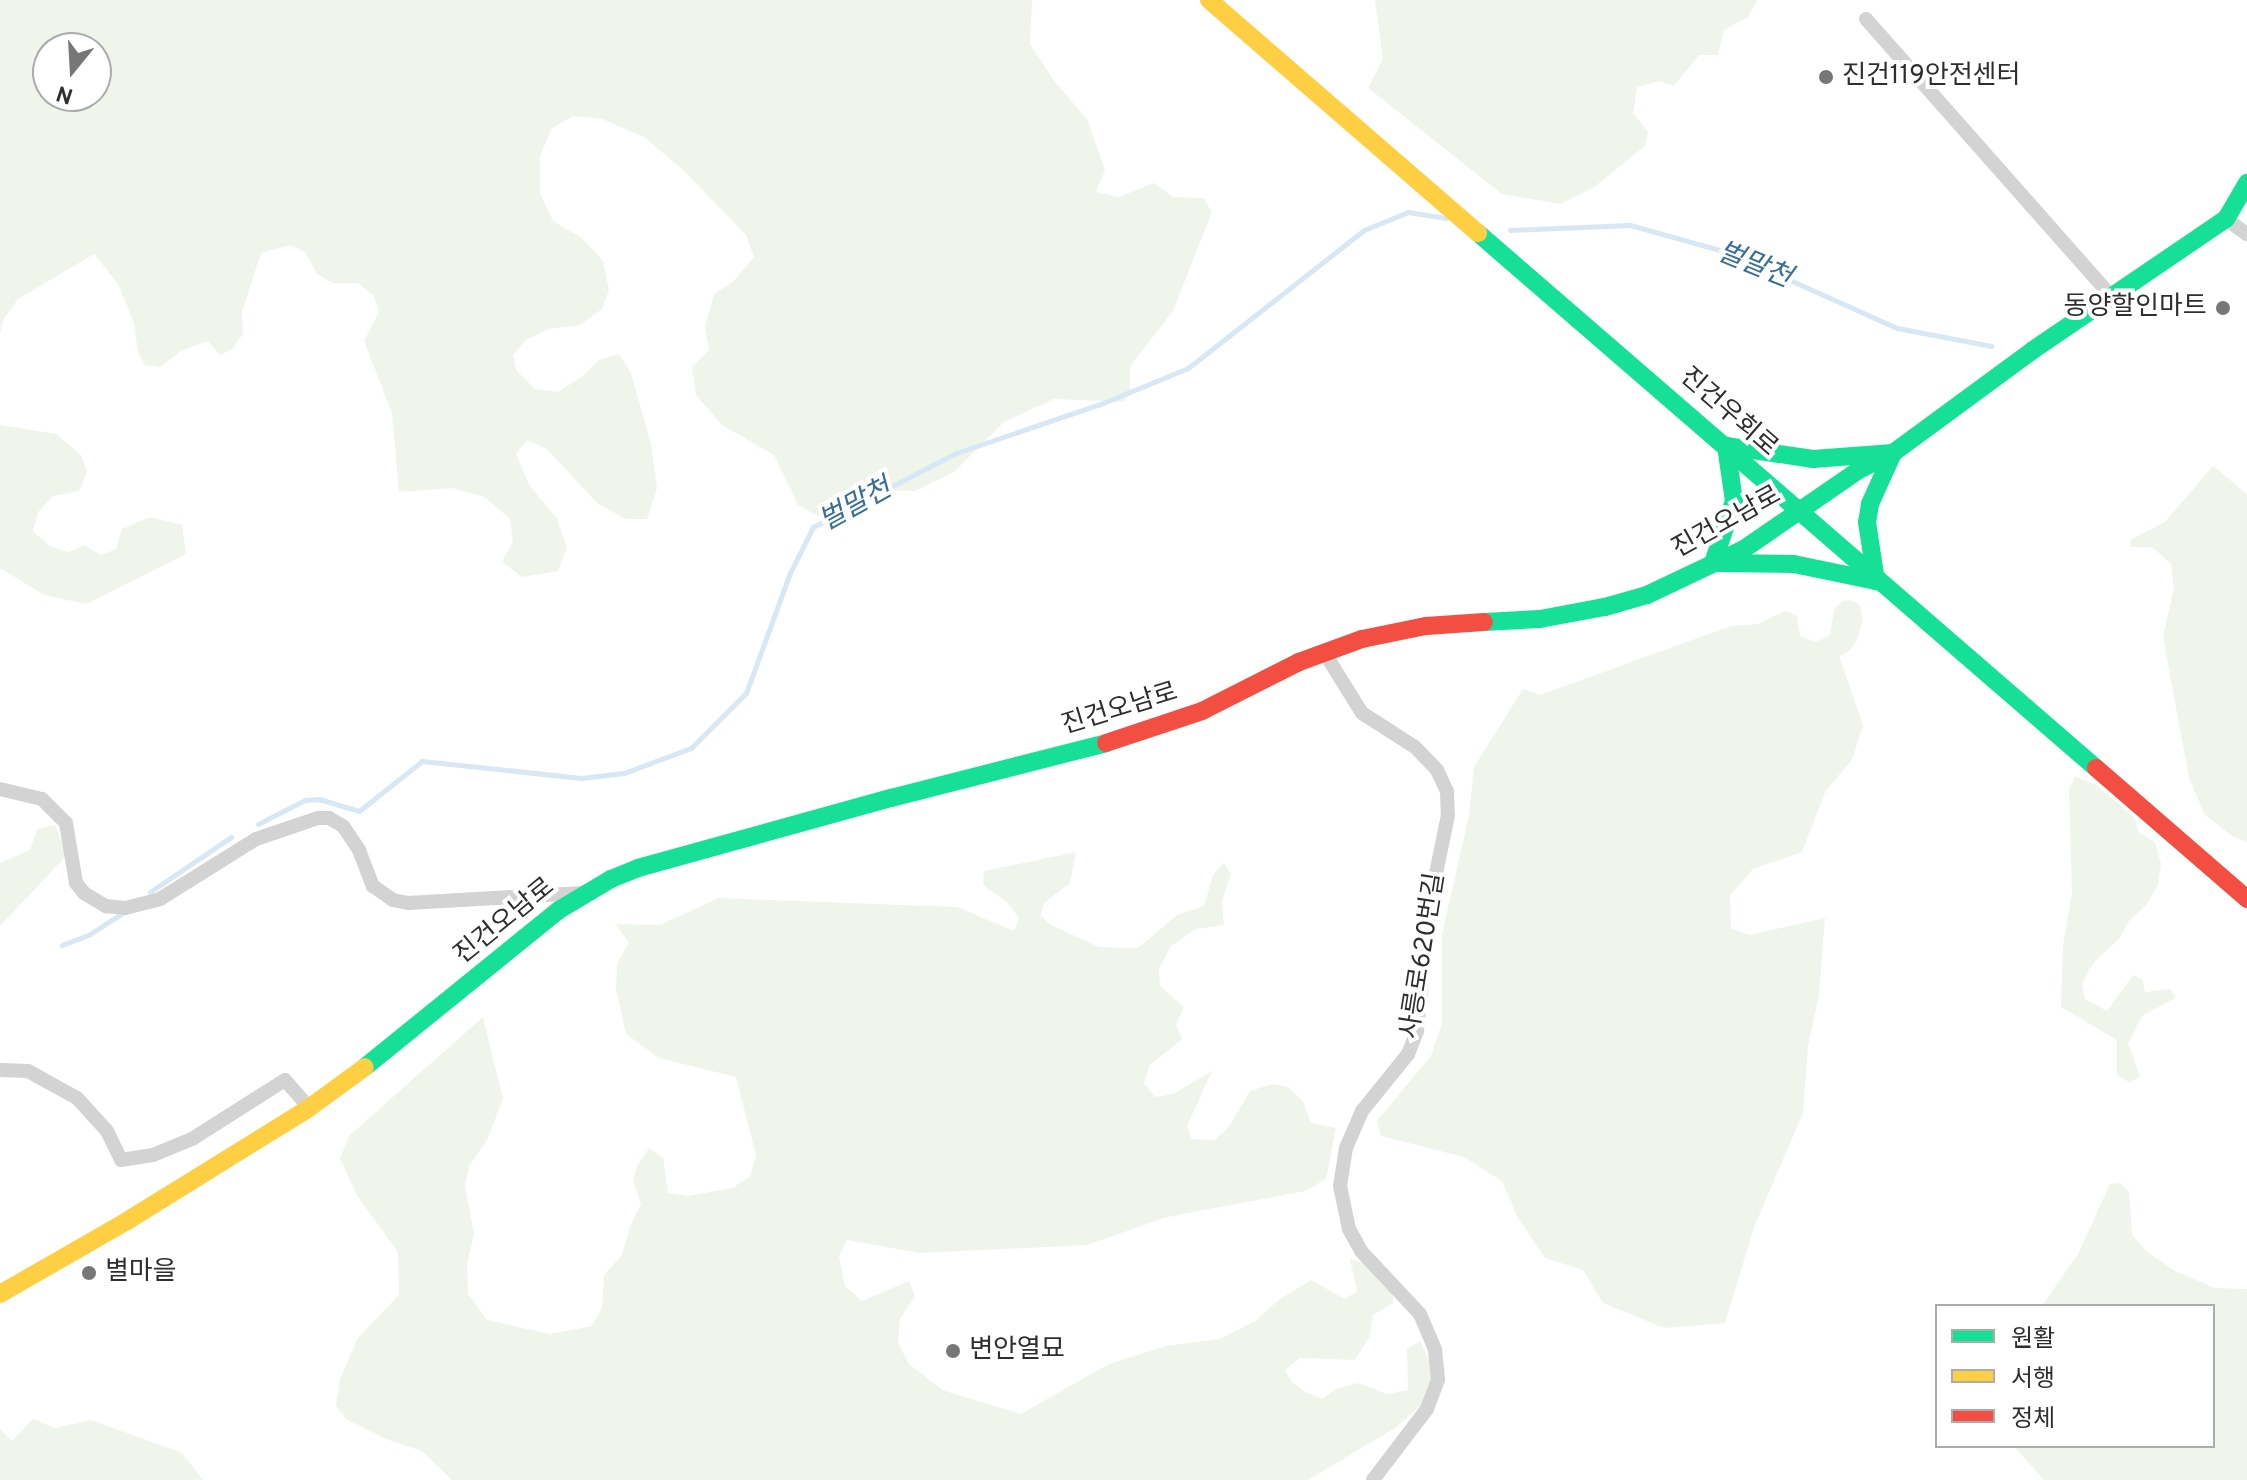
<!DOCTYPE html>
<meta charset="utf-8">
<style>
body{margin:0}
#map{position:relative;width:2247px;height:1480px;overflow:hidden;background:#fff;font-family:Overpass,"Noto Sans KR",sans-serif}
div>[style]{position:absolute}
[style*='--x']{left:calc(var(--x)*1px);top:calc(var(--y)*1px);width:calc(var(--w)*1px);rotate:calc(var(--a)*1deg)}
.green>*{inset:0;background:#f0f5eb}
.stream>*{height:5px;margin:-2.5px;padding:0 2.5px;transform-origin:2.5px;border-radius:2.5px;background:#d7e7f3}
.street>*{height:14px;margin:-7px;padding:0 7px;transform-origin:7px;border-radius:7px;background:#d3d3d3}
.fast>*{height:18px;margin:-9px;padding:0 9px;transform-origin:9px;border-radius:9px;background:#16e098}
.slow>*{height:18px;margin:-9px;padding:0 9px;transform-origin:9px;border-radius:9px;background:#ffcf43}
.jam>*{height:18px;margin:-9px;padding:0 9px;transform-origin:9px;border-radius:9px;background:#f24e42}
.dots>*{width:22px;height:22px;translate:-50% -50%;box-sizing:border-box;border:4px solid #fff;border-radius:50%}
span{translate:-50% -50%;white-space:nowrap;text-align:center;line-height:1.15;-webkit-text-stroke:8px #fff;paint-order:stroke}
.poi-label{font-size:26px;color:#2e2e2e}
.left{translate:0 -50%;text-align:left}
.right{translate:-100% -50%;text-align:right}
.street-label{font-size:26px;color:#2e2e2e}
.water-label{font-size:28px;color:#376e96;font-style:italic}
.legend{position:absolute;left:1935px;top:1304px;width:280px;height:144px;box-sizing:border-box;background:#fff;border:2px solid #ababab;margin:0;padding:10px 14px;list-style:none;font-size:24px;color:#2e2e2e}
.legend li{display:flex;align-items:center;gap:16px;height:40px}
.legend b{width:40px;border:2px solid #ababab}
.north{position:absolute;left:32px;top:32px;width:80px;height:80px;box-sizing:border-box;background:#fff;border:2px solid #ababab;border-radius:50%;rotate:198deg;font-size:22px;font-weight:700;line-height:32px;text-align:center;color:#2e2e2e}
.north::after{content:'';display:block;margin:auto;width:28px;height:36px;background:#777;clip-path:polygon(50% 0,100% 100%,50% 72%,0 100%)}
</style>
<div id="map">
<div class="green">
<i style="clip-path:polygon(evenodd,0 0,1032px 0,1030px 44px,1055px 82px,1087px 119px,1105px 170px,1096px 192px,1119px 197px,1154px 183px,1173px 197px,1203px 198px,1212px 212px,1173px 311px,1130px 366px,1130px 392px,1123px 402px,1054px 399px,1004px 422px,954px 472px,915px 491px,873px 490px,824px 519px,798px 505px,774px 455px,722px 425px,696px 395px,692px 367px,709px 350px,705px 327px,714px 294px,733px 282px,754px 257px,746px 235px,682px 169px,644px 137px,602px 119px,573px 116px,552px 128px,540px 156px,540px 193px,553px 221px,582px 238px,603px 261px,609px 290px,602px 309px,580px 325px,549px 329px,526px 340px,513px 355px,516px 370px,535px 389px,558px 392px,584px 375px,599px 360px,619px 354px,631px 373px,651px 444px,657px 488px,647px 519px,626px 519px,598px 504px,547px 449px,527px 440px,516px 454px,529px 485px,556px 517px,567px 547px,558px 571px,522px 577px,502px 562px,513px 541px,510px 519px,485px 497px,452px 488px,399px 492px,392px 413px,364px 341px,379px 312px,374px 296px,358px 283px,333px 283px,317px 274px,305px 252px,290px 245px,261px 253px,242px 312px,243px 334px,232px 349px,220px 355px,208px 341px,181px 351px,160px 367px,145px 365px,138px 353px,134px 323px,118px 284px,94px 254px,18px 299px,3px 320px,0 335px,0 0,48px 48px,96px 48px,96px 96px,48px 96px,48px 48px)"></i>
<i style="clip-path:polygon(1375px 0,1757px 0,1748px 17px,1724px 30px,1718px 55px,1699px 55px,1674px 86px,1660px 81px,1637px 87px,1633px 113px,1648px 132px,1645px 146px,1593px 188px,1560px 204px,1502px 194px,1368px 88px,1383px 59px)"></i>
<i style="clip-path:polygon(0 425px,56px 434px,81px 455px,87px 471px,79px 491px,53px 496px,38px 512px,33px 532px,52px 547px,69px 552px,84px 545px,101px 555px,116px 549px,122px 529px,150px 517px,182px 525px,186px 554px,86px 604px,44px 595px,0 568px)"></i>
<i style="clip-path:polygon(2213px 466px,2247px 494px,2247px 842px,2232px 836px,2205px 815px,2189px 778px,2163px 637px,2174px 588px,2171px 564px,2152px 547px,2131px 547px,2130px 540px,2165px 522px)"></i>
<i style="clip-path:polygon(1851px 600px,1860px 605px,1863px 620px,1857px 640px,1848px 652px,1839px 656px,1863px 725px,1852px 760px,1826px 790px,1802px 852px,1753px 869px,1730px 895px,1731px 928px,1749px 935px,1825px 918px,1819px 995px,1808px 1046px,1803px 1113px,1754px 1227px,1725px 1323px,1664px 1328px,1603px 1303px,1583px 1270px,1545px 1258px,1517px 1216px,1502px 1181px,1464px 1157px,1381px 1136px,1377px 1121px,1431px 1056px,1442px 1023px,1442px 934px,1469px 815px,1474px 767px,1523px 689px,1540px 695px,1731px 626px,1758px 624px,1785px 611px,1797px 616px,1800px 636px,1816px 642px,1830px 635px,1834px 610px,1842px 601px)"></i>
<i style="clip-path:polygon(2075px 776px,2096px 785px,2135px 818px,2139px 833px,2155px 842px,2161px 864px,2158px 885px,2147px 904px,2128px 922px,2119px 939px,2094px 962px,2082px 983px,2085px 999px,2107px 1011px,2133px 975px,2143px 980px,2145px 992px,2170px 989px,2176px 998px,2143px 1015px,2128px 1043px,2140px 1076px,2130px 1083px,2117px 1075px,2117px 1040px,2061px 1007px,2063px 945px,2072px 893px,2069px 791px)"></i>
<i style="clip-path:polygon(55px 825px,67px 855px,0 926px,0 863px,30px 850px,37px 829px)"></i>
<i style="clip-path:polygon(1076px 852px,1070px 883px,1044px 903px,1041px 916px,1051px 925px,1099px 947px,1138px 948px,1177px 915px,1204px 906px,1213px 875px,1224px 863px,1231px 874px,1222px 901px,1224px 925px,1196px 929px,1171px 946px,1159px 969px,1160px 986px,1184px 1007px,1176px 1024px,1182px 1039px,1149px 1066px,1144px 1083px,1155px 1097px,1173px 1094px,1212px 1071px,1187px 1126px,1191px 1139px,1214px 1140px,1228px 1128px,1250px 1091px,1272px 1084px,1288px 1087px,1303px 1101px,1311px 1123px,1336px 1128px,1326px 1179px,1305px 1191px,1167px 1217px,1087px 1245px,920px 1253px,847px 1240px,839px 1256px,845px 1286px,862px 1301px,909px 1281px,915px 1296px,900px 1319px,898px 1343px,909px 1364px,942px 1390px,1021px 1414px,1109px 1364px,1166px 1346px,1220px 1339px,1255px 1321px,1280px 1299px,1311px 1280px,1345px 1299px,1357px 1291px,1350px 1259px,1369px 1264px,1392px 1286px,1393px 1303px,1373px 1315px,1370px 1336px,1355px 1360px,1300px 1358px,1285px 1370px,1291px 1381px,1305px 1392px,1322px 1399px,1336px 1389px,1358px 1383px,1387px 1394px,1408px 1390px,1407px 1349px,1420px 1341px,1432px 1366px,1434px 1381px,1426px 1401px,1395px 1428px,1308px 1480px,452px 1480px,422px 1451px,386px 1439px,346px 1419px,336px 1406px,340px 1379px,358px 1338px,399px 1295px,398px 1252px,358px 1197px,340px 1159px,349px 1136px,483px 1017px,503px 1099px,487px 1140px,469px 1166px,465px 1186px,474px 1234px,467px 1264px,468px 1294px,487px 1320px,550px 1334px,592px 1326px,602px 1308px,604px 1275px,622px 1255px,630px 1227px,641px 1204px,633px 1181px,637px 1166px,649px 1148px,663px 1158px,668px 1193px,688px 1196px,732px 1188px,750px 1177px,756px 1155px,736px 1077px,659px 1058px,626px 1034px,616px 989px,617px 964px,629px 942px,615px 924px,660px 925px,719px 898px,957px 907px,1014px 931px,1019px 918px,1007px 902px,983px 885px,984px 871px)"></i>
<i style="clip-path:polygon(2120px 1183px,2129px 1192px,2132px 1235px,2147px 1252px,2175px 1271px,2215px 1288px,2247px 1289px,2247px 1480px,2044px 1480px,2014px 1446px,2213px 1446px,2213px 1306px,2042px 1306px,2078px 1254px,2110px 1184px)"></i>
<i style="clip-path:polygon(33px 1419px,55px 1428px,91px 1420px,182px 1453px,203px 1480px,0 1480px,0 1429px,12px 1441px)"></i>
</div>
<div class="stream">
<i style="--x:1510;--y:230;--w:120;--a:-2.4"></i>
<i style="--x:1630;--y:225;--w:101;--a:15.6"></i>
<i style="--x:1727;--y:252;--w:186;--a:24.1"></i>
<i style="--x:1897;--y:328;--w:96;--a:10.8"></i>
<i style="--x:258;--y:824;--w:53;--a:-27.1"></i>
<i style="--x:305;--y:800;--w:14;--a:-4"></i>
<i style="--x:319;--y:799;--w:42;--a:16.7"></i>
<i style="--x:359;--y:811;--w:80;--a:-38.4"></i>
<i style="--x:422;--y:761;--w:160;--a:6.1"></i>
<i style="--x:581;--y:778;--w:43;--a:-6.6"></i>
<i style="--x:624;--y:773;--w:72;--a:-20.5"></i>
<i style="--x:691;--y:748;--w:78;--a:-45"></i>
<i style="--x:746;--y:693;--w:128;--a:-69.9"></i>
<i style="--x:790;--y:573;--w:51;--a:-63.4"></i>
<i style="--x:813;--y:527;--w:161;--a:-27.4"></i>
<i style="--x:956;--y:453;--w:155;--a:-18.8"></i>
<i style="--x:1103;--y:403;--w:92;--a:-22.4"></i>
<i style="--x:1188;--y:368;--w:224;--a:-38.1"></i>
<i style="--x:1364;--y:230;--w:48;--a:-22.2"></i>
<i style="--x:1408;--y:212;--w:39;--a:9"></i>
<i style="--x:150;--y:892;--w:98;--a:-34.2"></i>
<i style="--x:62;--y:945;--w:30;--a:-21"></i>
<i style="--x:90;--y:934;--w:38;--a:-33"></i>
</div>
<div class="street">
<i style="--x:1866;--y:19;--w:373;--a:48.5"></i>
<i style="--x:2226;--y:219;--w:26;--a:36"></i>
<i style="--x:1324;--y:652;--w:72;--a:58.1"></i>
<i style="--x:1362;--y:713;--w:63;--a:32.7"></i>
<i style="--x:1415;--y:747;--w:32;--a:46"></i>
<i style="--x:1437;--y:770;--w:23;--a:65"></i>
<i style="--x:1447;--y:791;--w:24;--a:88"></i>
<i style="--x:1448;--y:815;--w:90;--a:101.6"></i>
<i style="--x:1430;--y:903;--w:129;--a:95.8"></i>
<i style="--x:1417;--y:1031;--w:25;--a:111"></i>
<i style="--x:1408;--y:1054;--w:73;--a:128.9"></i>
<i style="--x:1362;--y:1111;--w:40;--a:113.4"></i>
<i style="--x:1346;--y:1148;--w:38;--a:99"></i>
<i style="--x:1340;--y:1186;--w:44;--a:78.2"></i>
<i style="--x:1349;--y:1229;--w:25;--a:61"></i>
<i style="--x:1361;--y:1251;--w:86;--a:46.9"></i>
<i style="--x:1420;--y:1314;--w:39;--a:67"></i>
<i style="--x:1435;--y:1350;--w:30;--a:84"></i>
<i style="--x:1438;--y:1380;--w:31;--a:111"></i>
<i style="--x:1427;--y:1409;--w:89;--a:127.3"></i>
<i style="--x:0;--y:789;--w:43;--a:13.4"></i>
<i style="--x:42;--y:799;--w:34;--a:45"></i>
<i style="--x:66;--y:823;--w:61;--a:80.5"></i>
<i style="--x:76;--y:883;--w:13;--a:51"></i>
<i style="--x:84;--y:893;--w:26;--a:31"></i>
<i style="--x:106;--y:906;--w:19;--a:6"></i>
<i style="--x:125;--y:908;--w:36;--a:-14"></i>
<i style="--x:160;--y:899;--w:113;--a:-32"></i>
<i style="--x:256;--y:839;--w:65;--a:-18.7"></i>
<i style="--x:318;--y:818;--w:11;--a:0"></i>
<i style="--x:329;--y:818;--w:16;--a:30"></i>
<i style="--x:343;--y:826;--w:29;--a:56"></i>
<i style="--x:359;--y:850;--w:39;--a:69"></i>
<i style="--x:373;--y:886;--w:24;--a:35"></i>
<i style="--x:393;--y:900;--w:15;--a:11"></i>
<i style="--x:408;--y:903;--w:176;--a:-3.3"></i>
<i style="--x:0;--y:1070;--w:28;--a:2"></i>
<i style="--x:28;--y:1071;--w:56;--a:28.9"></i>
<i style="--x:77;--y:1098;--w:45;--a:47.7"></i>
<i style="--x:107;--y:1131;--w:32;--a:64"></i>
<i style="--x:121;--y:1160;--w:32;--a:-9"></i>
<i style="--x:153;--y:1155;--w:42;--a:-22.3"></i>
<i style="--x:192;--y:1139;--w:110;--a:-32.4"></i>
<i style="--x:285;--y:1080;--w:37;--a:49"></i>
</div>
<div class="fast">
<i style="--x:1478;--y:233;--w:817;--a:40.88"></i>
<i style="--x:1726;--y:446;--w:88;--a:8.5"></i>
<i style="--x:1813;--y:459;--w:80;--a:-4.3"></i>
<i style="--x:1893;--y:453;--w:56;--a:114.3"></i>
<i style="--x:1870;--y:504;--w:18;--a:99"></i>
<i style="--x:1867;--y:522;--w:60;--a:81.3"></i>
<i style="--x:1876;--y:581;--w:84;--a:-168.3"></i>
<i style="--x:1794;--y:564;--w:81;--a:-179.3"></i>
<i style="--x:1713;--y:563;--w:65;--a:-71.3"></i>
<i style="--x:1734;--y:501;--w:56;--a:-98.3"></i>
<i style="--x:1484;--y:622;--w:56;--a:-3.1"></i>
<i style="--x:1540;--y:619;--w:66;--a:-10.5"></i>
<i style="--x:1605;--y:607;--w:44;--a:-15.9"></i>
<i style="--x:1647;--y:595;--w:107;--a:-25.4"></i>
<i style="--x:1744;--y:549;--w:140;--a:-34.5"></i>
<i style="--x:1859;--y:470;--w:38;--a:-27"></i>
<i style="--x:1893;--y:453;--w:174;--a:-36.3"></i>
<i style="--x:2033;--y:350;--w:233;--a:-34.2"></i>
<i style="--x:2226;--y:219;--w:42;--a:-59.7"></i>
<i style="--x:365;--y:1067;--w:250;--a:-39"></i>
<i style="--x:559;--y:910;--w:61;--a:-30.8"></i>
<i style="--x:611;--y:879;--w:29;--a:-22"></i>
<i style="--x:638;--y:868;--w:263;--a:-15.5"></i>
<i style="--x:891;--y:798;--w:222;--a:-14.3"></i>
</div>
<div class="slow">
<i style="--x:1209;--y:0;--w:356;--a:40.9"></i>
<i style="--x:0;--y:1294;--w:146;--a:-29.9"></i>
<i style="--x:127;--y:1221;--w:214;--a:-31.8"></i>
<i style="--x:309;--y:1108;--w:69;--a:-36.2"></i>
</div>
<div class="jam">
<i style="--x:1106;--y:743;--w:101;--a:-18.4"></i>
<i style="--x:1202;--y:711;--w:109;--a:-26.8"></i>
<i style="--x:1299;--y:662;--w:67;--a:-20.1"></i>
<i style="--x:1362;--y:639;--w:65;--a:-11.5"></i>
<i style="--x:1426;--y:626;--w:58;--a:-3.9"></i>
<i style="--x:2096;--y:768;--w:200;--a:40.9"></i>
</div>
<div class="dots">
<i style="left:1826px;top:77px;background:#777"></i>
<i style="left:2223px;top:308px;background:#777"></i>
<i style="left:89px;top:1273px;background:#777"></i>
<i style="left:953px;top:1351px;background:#777"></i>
</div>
<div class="poi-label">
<span class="left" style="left:1842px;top:77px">진건119안전센터</span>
<span class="right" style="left:2207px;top:308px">동양할인마트</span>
<span class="left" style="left:105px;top:1273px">별마을</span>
<span class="left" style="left:969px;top:1351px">변안열묘</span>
</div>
<div class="street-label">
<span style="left:1728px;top:413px;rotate:41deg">진건우회로</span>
<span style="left:1727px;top:523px;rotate:-29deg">진건오남로</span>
<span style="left:1120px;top:710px;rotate:-17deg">진건오남로</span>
<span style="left:505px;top:922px;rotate:-39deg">진건오남로</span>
<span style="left:1424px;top:956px;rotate:-81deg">사릉로620번길</span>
</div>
<div class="water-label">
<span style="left:1754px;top:266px;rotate:22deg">벌말천</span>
<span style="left:856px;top:506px;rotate:-29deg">벌말천</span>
</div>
<ul class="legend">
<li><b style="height:10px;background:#16e098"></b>원활</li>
<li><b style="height:10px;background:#ffcf43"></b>서행</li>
<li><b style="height:10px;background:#f24e42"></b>정체</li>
</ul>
<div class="north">N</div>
</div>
